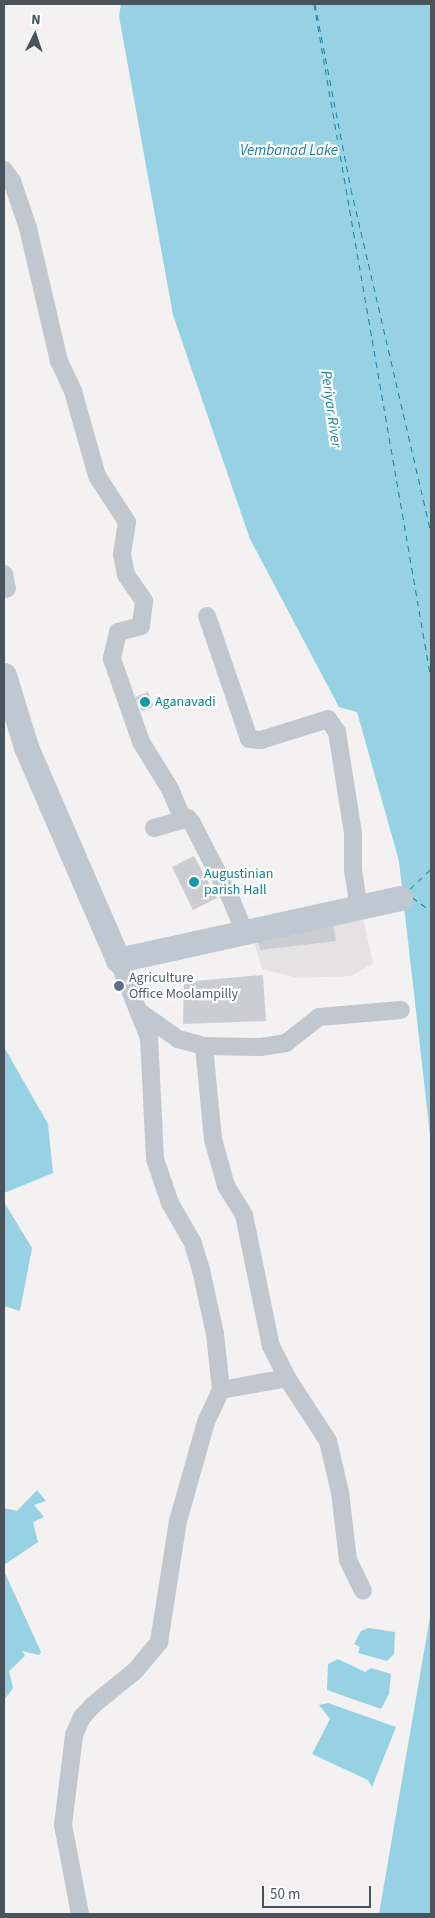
<!DOCTYPE html>
<style>
body{margin:0}
#map{position:relative;width:435px;height:1918px;overflow:hidden;background:#f3f1f1;font-family:"Source Sans 3",sans-serif}
div>[style]{position:absolute}
[style*='--x']{left:calc(var(--x)*1px);top:calc(var(--y)*1px);width:calc(var(--w)*1px);rotate:calc(var(--a)*1deg)}
.education>*{inset:0;background:#e4e2e2}
.water>*{inset:0;background:#96d1e4}
.ferry>*{height:1px;margin-top:-0.5px;transform-origin:0;background:repeating-linear-gradient(90deg,#1b7f9f 0 6px,transparent 0 11px)}
.building>*{inset:0;background:#cbcdd3}
.street>*{height:18px;margin:-9px;padding:0 9px;transform-origin:9px;border-radius:9px;background:#c0c7ce}
.secondary>*{height:25px;margin:-12.5px;padding:0 12.5px;transform-origin:12.5px;border-radius:12.5px;background:#bfc7d0}
.dots>*{width:14px;height:14px;translate:-50% -50%;box-sizing:border-box;border:2px solid #fff;border-radius:50%}
span{translate:-50% -50%;white-space:nowrap;text-align:center;line-height:1.15;-webkit-text-stroke:4.5px #fff;paint-order:stroke}
.culture-label{font-size:14px;color:#0d838f}
.left{translate:0 -50%;text-align:left}
.service-label{font-size:14px;color:#4e5e75}
.water-label{font-size:15px;color:#1b7f9f;font-style:italic}
.frame{position:absolute;inset:0;border:5px solid #4a535c;pointer-events:none}
.north{position:absolute;left:10px;top:10px;width:50px;height:50px;-webkit-text-stroke:4px #fff;paint-order:stroke;rotate:4deg;font-size:14px;font-weight:700;line-height:20px;text-align:center;color:#4a535c}
.north::after{content:'';display:block;margin:auto;width:18px;height:22px;background:#4a535c;clip-path:polygon(50% 0,100% 100%,50% 72%,0 100%)}
.scale{position:absolute;left:262px;top:1886px;width:109px;height:22px;box-sizing:border-box;border:2px solid #4a535c;border-top:0;padding-left:6px;font-size:15px;line-height:18px;white-space:nowrap;color:#4a535c;-webkit-text-stroke:4px #fff;paint-order:stroke}
</style>
<div id="map">
<div class="education">
<i style="clip-path:polygon(362px 914px,373px 963px,352px 976px,298px 978px,262px 969px,252px 935px)"></i>
</div>
<div class="water">
<i style="clip-path:polygon(121px 4px,431px 4px,431px 1144px,399px 861px,357px 712px,339px 707px,250px 539px,173px 315px,119px 16px)"></i>
<i style="clip-path:polygon(4px 1047px,48px 1124px,53px 1173px,4px 1193px)"></i>
<i style="clip-path:polygon(4px 1202px,32px 1248px,20px 1311px,4px 1306px)"></i>
<i style="clip-path:polygon(37px 1490px,46px 1501px,34px 1505px,44px 1517px,33px 1522px,38px 1542px,4px 1565px,4px 1508px,17px 1511px)"></i>
<i style="clip-path:polygon(4px 1571px,41px 1652px,39px 1655px,22px 1651px,25px 1656px,9px 1671px,13px 1688px,4px 1700px)"></i>
<i style="clip-path:polygon(431px 1611px,431px 1914px,379px 1914px)"></i>
<i style="clip-path:polygon(368px 1628px,395px 1632px,394px 1654px,387px 1661px,358px 1653px,360px 1647px,354px 1644px,361px 1631px)"></i>
<i style="clip-path:polygon(338px 1659px,365px 1672px,371px 1668px,391px 1674px,389px 1694px,381px 1709px,327px 1690px,328px 1664px)"></i>
<i style="clip-path:polygon(328px 1703px,396px 1727px,372px 1787px,368px 1780px,312px 1754px,330px 1719px,319px 1705px)"></i>
</div>
<div class="ferry">
<i style="--x:314;--y:4;--w:685;--a:80.17"></i>
<i style="--x:315;--y:4;--w:188;--a:79"></i>
<i style="--x:351;--y:189;--w:354;--a:76.9"></i>
<i style="--x:410;--y:889;--w:29;--a:-44"></i>
<i style="--x:412;--y:897;--w:24;--a:36"></i>
</div>
<div class="building">
<i style="clip-path:polygon(148px 692px,154px 707px,142px 711px,135px 697px)"></i>
<i style="clip-path:polygon(194px 856px,217px 898px,193px 910px,172px 867px)"></i>
<i style="clip-path:polygon(333px 925px,336px 941px,260px 950px,257px 935px)"></i>
<i style="clip-path:polygon(263px 975px,266px 1021px,183px 1024px,184px 982px)"></i>
</div>
<div class="street">
<i style="--x:4;--y:170;--w:14;--a:54"></i>
<i style="--x:12;--y:181;--w:50;--a:71.2"></i>
<i style="--x:28;--y:228;--w:137;--a:76.9"></i>
<i style="--x:59;--y:361;--w:33;--a:65"></i>
<i style="--x:73;--y:391;--w:88;--a:74.2"></i>
<i style="--x:97;--y:476;--w:55;--a:56.9"></i>
<i style="--x:127;--y:522;--w:32;--a:99"></i>
<i style="--x:122;--y:554;--w:21;--a:79"></i>
<i style="--x:126;--y:575;--w:32;--a:55"></i>
<i style="--x:144;--y:601;--w:25;--a:97"></i>
<i style="--x:141;--y:626;--w:24;--a:165"></i>
<i style="--x:118;--y:632;--w:28;--a:103"></i>
<i style="--x:112;--y:659;--w:88;--a:70.7"></i>
<i style="--x:141;--y:742;--w:55;--a:58.3"></i>
<i style="--x:170;--y:789;--w:33;--a:67"></i>
<i style="--x:4;--y:574;--w:15;--a:79"></i>
<i style="--x:207;--y:616;--w:130;--a:71.1"></i>
<i style="--x:249;--y:739;--w:12;--a:5"></i>
<i style="--x:261;--y:740;--w:70;--a:-17.4"></i>
<i style="--x:328;--y:719;--w:16;--a:55"></i>
<i style="--x:337;--y:732;--w:102;--a:81"></i>
<i style="--x:353;--y:833;--w:37;--a:90"></i>
<i style="--x:353;--y:870;--w:37;--a:81"></i>
<i style="--x:154;--y:828;--w:35;--a:-16"></i>
<i style="--x:188;--y:818;--w:6;--a:51"></i>
<i style="--x:192;--y:823;--w:85;--a:62.8"></i>
<i style="--x:231;--y:899;--w:35;--a:68"></i>
<i style="--x:140;--y:1012;--w:47;--a:35.4"></i>
<i style="--x:178;--y:1039;--w:27;--a:15"></i>
<i style="--x:204;--y:1046;--w:57;--a:1"></i>
<i style="--x:261;--y:1047;--w:25;--a:-9"></i>
<i style="--x:286;--y:1043;--w:42;--a:-38.2"></i>
<i style="--x:319;--y:1017;--w:82;--a:-4.9"></i>
<i style="--x:204;--y:1046;--w:93;--a:84.5"></i>
<i style="--x:213;--y:1139;--w:49;--a:74.5"></i>
<i style="--x:226;--y:1186;--w:34;--a:58"></i>
<i style="--x:244;--y:1215;--w:134;--a:78.4"></i>
<i style="--x:271;--y:1346;--w:36;--a:63"></i>
<i style="--x:287;--y:1378;--w:75;--a:56.9"></i>
<i style="--x:328;--y:1441;--w:52;--a:76.8"></i>
<i style="--x:340;--y:1492;--w:68;--a:83.3"></i>
<i style="--x:348;--y:1560;--w:34;--a:64"></i>
<i style="--x:221;--y:1390;--w:67;--a:-10.3"></i>
<i style="--x:80;--y:1914;--w:91;--a:-100.8"></i>
<i style="--x:63;--y:1825;--w:91;--a:-83"></i>
<i style="--x:74;--y:1735;--w:20;--a:-66"></i>
<i style="--x:82;--y:1717;--w:16;--a:-47"></i>
<i style="--x:93;--y:1705;--w:54;--a:-39"></i>
<i style="--x:135;--y:1671;--w:38;--a:-50"></i>
<i style="--x:159;--y:1642;--w:122;--a:-81.1"></i>
<i style="--x:178;--y:1521;--w:103;--a:-74.2"></i>
<i style="--x:206;--y:1422;--w:35;--a:-65"></i>
<i style="--x:221;--y:1390;--w:56;--a:-96.1"></i>
<i style="--x:215;--y:1334;--w:66;--a:-102.3"></i>
<i style="--x:201;--y:1270;--w:28;--a:-107"></i>
<i style="--x:193;--y:1243;--w:46;--a:-119.9"></i>
<i style="--x:170;--y:1203;--w:46;--a:-108.8"></i>
<i style="--x:155;--y:1159;--w:121;--a:-92.8"></i>
<i style="--x:149;--y:1038;--w:84;--a:-111.7"></i>
</div>
<div class="secondary">
<i style="--x:4;--y:675;--w:75;--a:73"></i>
<i style="--x:26;--y:747;--w:232;--a:66.6"></i>
<i style="--x:118;--y:960;--w:289;--a:-12.4"></i>
</div>
<div class="dots">
<i style="left:145px;top:702px;background:#0f9aa8"></i>
<i style="left:194px;top:882px;background:#0f9aa8"></i>
<i style="left:119px;top:986px;background:#5c6f8a"></i>
</div>
<div class="culture-label">
<span class="left" style="left:155px;top:702px">Aganavadi</span>
<span class="left" style="left:204px;top:882px">Augustinian<br>parish Hall</span>
</div>
<div class="service-label">
<span class="left" style="left:129px;top:986px">Agriculture<br>Office Moolampilly</span>
</div>
<div class="water-label">
<span style="left:289px;top:151px">Vembanad Lake</span>
<span style="left:331px;top:409px;rotate:82deg">Periyar River</span>
</div>
<div class="frame"></div>
<div class="north">N</div>
<div class="scale">50 m</div>
</div>
